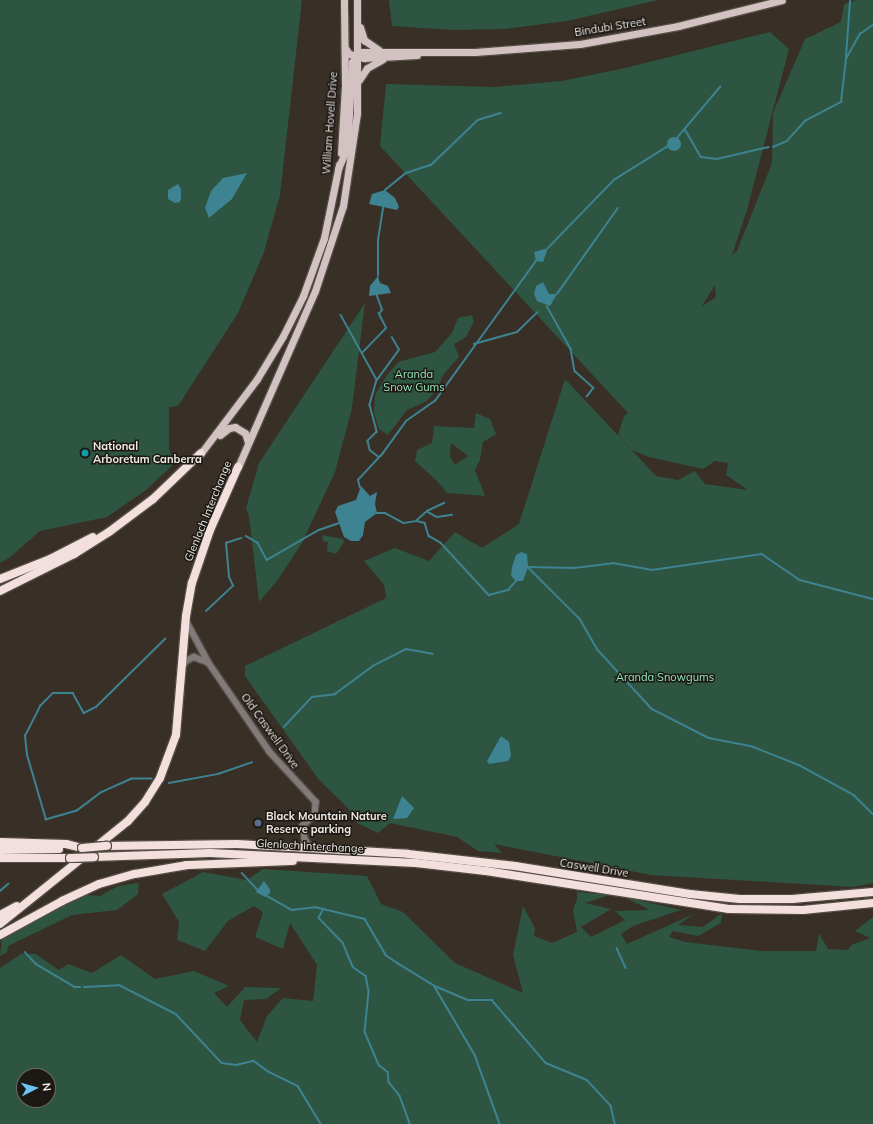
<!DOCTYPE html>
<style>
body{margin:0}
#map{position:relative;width:873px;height:1124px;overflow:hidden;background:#382f26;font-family:Mulish,sans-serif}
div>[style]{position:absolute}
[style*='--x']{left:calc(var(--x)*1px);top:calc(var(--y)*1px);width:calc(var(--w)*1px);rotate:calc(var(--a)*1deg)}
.green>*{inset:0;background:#2d5541}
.water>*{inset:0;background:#3e8392}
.round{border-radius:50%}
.stream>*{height:1.5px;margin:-0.75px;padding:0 0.75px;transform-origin:0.75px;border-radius:0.75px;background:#3e8392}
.roads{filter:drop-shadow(1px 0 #554d44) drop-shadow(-1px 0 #554d44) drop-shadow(0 1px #554d44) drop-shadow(0 -1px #554d44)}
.minor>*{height:5.5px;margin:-2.75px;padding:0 2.75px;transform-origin:2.75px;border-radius:2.75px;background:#817a79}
.major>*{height:7px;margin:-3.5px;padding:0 3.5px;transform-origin:3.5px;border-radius:3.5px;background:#d2c3c2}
.highway>*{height:8px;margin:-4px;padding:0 4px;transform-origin:4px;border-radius:4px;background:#f2dfde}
.bridges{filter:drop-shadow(1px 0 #554d44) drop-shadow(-1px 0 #554d44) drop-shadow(0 1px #554d44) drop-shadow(0 -1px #554d44)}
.highway-bridge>*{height:8px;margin:-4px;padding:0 4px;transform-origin:4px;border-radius:4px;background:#f2dfde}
.dots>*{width:11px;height:11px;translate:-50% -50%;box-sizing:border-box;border:2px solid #1c1814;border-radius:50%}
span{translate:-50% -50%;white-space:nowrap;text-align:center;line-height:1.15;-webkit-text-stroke:3px #1c1814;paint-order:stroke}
.street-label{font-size:11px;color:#eee8e2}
.park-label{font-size:11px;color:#92e6ba}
.poi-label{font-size:11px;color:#eee8e2;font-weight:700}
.left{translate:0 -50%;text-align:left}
.north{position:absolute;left:16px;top:1068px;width:40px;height:40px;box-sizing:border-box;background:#1c1814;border:1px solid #706b66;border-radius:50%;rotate:84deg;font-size:11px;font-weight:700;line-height:16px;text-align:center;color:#eee8e2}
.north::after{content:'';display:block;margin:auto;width:14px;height:18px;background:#6bc3f2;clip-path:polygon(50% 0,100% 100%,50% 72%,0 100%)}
</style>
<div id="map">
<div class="green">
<i style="clip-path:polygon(0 0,302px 0,280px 195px,264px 252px,238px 313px,178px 406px,169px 407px,169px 450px,175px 463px,146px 490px,107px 517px,40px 531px,9px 558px,0 563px)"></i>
<i style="clip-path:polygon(389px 0,658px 0,567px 21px,504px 29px,452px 30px,392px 26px)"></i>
<i style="clip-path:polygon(evenodd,857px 0,873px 0,873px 883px,853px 887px,651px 875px,494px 844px,502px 853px,478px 851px,457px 837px,390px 823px,378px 833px,357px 823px,348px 808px,319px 780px,245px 676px,245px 666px,386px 598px,384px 585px,364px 561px,395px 548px,429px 561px,455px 532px,482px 548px,519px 524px,565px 379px,656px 476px,678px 480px,695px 471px,705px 484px,748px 490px,726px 475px,728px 463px,715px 461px,703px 469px,649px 457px,632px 450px,618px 435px,624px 416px,628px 413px,380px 146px,386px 84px,494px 87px,562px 81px,625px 68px,770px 32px,789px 49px,747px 210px,732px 255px,737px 251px,772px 163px,773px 113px,805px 39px,841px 22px,844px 4px,857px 0,715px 285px,716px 297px,702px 306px,715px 285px)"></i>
<i style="clip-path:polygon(365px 303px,352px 408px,335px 472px,302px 543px,277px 581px,259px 602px,249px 516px,246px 508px,259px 463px)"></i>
<i style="clip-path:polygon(472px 315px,474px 322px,466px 337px,454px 344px,459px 357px,443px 375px,438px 388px,427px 401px,407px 410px,388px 435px,379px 429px,374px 413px,375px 395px,387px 375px,398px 362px,435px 352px,452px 333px,458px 318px)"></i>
<i style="clip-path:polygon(evenodd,476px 413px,490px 419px,496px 434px,483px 442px,480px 460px,475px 470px,485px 496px,447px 493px,437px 481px,415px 461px,417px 450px,432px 443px,434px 426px,474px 428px,476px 413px,451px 443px,468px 456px,455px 465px,450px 456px,451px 443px)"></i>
<i style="clip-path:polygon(322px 535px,343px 539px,344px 542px,336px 554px,327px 551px,328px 542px,323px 541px)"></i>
<i style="clip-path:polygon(evenodd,263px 869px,367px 876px,381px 904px,403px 912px,455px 963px,523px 993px,513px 955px,523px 906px,535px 928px,534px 936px,552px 943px,577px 932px,573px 910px,577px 899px,577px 892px,610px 895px,585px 903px,611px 909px,581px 927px,591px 937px,625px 920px,615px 911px,650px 910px,624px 897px,681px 910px,633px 926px,621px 934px,627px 944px,694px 914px,678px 925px,703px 927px,722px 913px,721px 923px,698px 936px,673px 931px,669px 937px,685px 942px,762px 951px,816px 951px,819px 933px,828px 949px,848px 950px,851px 945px,870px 938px,855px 931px,873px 917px,873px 1124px,0 1124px,0 968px,21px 954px,36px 954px,59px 970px,68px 964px,92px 973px,121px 955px,155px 979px,194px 971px,229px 986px,214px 993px,227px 1007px,245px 987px,281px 988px,266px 999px,244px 1000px,240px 1020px,257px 1042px,267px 1016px,283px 998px,313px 1001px,317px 965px,290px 923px,283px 949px,255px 937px,263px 912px,254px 906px,228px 921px,205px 951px,177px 940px,179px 922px,162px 894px,203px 872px,247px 880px,263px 869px,24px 1076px,48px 1076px,48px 1100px,24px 1100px,24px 1076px)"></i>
<i style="clip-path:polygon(139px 883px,138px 894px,117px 910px,72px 915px,8px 946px,7px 952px,0 956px,2px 938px,47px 912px,87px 895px,100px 896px,118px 886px)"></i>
</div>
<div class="water">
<i class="round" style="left:667px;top:137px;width:14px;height:14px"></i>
<i style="clip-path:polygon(247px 173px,232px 199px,209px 218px,205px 208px,211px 191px,223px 178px)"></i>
<i style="clip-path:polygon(178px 184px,181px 189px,181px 198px,180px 202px,175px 203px,168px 199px,168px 190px)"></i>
<i style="clip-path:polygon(385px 190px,395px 198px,399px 207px,397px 210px,369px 204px,372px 194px)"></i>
<i style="clip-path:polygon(548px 248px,543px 262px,536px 261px,534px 252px)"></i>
<i style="clip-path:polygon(378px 276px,380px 283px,388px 286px,391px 293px,369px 296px,370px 286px)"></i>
<i style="clip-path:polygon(543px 282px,549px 294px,557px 294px,550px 306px,537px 301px,534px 294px,536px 286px)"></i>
<i style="clip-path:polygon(361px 486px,370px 496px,377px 492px,375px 504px,377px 513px,365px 522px,363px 535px,359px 541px,351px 541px,344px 537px,335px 512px,338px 506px,356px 500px)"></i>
<i style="clip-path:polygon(521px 552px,527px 554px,528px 567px,523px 581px,516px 581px,511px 576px,512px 567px,516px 555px)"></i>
<i style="clip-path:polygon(501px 736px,509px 742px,511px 756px,508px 761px,489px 764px,487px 761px)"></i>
<i style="clip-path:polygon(402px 796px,414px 808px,407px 818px,393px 819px)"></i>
<i style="clip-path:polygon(264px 881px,270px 889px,270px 893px,265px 897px,256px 892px)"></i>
</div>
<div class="stream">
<i style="--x:846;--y:57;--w:56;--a:-85.9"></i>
<i style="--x:685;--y:129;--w:32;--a:60"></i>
<i style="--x:701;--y:157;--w:16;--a:7"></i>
<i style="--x:717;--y:159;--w:53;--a:-13"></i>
<i style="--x:677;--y:138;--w:67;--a:-49.9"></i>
<i style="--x:773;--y:147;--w:15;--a:-23"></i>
<i style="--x:787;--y:141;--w:27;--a:-48"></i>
<i style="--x:805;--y:121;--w:41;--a:-27.8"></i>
<i style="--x:841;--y:102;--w:43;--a:-83.4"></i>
<i style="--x:846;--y:59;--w:29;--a:-61"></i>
<i style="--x:860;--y:34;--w:16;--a:-35"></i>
<i style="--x:385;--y:190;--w:27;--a:-39"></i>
<i style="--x:406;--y:173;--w:26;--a:-18"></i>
<i style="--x:431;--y:165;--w:65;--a:-43.8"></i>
<i style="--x:478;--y:120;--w:24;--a:-17"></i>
<i style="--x:548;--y:248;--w:95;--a:-45.9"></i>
<i style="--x:614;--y:180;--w:64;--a:-32.2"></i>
<i style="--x:378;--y:276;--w:36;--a:-90"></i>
<i style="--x:378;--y:240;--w:32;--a:-81"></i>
<i style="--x:557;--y:294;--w:105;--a:-54.7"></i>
<i style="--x:547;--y:306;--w:49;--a:60.8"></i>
<i style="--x:571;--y:349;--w:22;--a:80"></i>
<i style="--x:575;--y:371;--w:25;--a:42"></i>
<i style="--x:594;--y:388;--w:11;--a:128"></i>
<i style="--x:341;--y:315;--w:74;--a:61"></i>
<i style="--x:377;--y:380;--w:26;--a:106"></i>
<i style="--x:370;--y:405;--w:28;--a:75"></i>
<i style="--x:377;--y:432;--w:13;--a:135"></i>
<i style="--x:368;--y:441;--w:9;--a:77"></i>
<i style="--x:370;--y:450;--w:11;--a:38"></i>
<i style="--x:474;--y:344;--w:45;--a:-15.6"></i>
<i style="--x:517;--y:332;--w:28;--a:-44"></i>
<i style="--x:363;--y:352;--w:33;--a:-46"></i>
<i style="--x:386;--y:328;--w:16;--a:-117"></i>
<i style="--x:379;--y:314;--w:5;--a:-53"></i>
<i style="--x:382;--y:310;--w:15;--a:-110"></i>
<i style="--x:377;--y:380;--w:37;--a:-54"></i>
<i style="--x:399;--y:350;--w:14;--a:-120"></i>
<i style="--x:360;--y:488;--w:8;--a:-104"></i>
<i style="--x:358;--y:480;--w:37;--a:-47"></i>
<i style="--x:383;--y:453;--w:39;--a:-54"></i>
<i style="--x:406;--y:421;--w:35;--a:-35"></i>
<i style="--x:435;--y:401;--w:173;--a:-54.2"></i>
<i style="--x:428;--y:512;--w:10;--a:29"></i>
<i style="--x:437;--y:517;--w:15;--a:-8"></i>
<i style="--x:377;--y:513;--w:8;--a:0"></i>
<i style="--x:385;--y:513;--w:21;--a:28"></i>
<i style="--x:404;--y:523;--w:13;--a:-9"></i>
<i style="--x:417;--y:521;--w:8;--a:14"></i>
<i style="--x:425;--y:523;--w:14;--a:73"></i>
<i style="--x:429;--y:536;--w:14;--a:30"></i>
<i style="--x:441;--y:543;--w:71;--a:47.3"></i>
<i style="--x:489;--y:595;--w:20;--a:-15"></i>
<i style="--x:508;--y:590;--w:12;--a:-48"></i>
<i style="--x:417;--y:520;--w:13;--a:-42"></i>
<i style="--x:427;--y:511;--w:19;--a:-25"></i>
<i style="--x:246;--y:536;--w:14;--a:30"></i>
<i style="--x:258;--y:543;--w:19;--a:62"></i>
<i style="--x:267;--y:560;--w:60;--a:-30"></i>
<i style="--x:319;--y:530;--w:21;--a:-19"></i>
<i style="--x:528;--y:567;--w:74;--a:45"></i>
<i style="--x:580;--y:619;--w:36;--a:60"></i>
<i style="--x:598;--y:650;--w:80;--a:47.5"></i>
<i style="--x:652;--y:709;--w:64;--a:27"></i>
<i style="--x:709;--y:738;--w:43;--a:10.8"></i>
<i style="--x:751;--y:746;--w:52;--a:21.6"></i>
<i style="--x:799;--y:765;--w:63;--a:28.6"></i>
<i style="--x:854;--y:795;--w:27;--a:45"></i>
<i style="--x:528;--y:567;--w:46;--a:1.2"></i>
<i style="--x:574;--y:568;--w:39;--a:-7"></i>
<i style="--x:613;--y:563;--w:40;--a:10"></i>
<i style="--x:652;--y:570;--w:111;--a:-8.3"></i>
<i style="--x:762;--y:554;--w:46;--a:34.4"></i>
<i style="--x:800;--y:580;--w:75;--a:14.6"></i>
<i style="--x:206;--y:611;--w:37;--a:-43"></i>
<i style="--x:233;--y:586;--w:10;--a:-114"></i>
<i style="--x:229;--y:577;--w:34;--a:-95"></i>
<i style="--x:226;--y:543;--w:16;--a:-18"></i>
<i style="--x:284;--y:727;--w:41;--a:-47"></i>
<i style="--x:312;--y:697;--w:23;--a:-7"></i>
<i style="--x:335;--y:694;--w:47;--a:-36.4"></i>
<i style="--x:373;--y:666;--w:37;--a:-27"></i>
<i style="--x:406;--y:649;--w:27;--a:10"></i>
<i style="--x:152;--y:779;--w:20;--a:180"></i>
<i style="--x:132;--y:779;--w:34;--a:156"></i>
<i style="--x:101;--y:793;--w:30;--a:143"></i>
<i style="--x:77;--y:811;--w:32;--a:164"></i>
<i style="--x:46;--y:820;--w:68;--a:-106.3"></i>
<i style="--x:27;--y:755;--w:19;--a:-96"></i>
<i style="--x:25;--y:736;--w:34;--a:-63"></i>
<i style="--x:40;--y:706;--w:18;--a:-45"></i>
<i style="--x:53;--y:693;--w:20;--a:0"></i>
<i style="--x:73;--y:693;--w:23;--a:61"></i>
<i style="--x:84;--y:713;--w:13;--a:-27"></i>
<i style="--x:96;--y:707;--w:97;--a:-44.6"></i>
<i style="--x:169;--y:783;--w:50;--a:-10.4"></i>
<i style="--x:218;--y:774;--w:36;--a:-19"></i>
<i style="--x:242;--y:873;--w:25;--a:47"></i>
<i style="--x:0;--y:891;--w:11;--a:-41"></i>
<i style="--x:267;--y:896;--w:29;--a:29"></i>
<i style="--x:292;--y:910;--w:23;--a:-7"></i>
<i style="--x:315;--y:907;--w:51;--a:13.5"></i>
<i style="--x:365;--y:919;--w:42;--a:59.7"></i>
<i style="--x:386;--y:955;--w:16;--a:35"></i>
<i style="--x:399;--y:964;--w:42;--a:31.4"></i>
<i style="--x:435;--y:986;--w:36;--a:23"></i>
<i style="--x:468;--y:1000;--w:24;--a:0"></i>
<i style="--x:492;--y:1000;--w:83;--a:49.4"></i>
<i style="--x:546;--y:1063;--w:44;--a:22.5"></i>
<i style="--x:587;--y:1080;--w:35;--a:47"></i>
<i style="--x:611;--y:1106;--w:18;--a:77"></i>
<i style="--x:324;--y:909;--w:10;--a:119"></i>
<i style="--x:319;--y:918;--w:35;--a:46"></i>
<i style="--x:343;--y:943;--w:26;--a:67"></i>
<i style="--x:353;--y:967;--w:16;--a:35"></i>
<i style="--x:366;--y:976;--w:16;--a:79"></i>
<i style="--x:369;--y:992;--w:40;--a:95.7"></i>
<i style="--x:365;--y:1032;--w:36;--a:67"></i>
<i style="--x:379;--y:1065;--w:11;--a:38"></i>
<i style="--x:388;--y:1072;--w:10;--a:84"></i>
<i style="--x:389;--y:1082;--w:18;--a:52"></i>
<i style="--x:400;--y:1096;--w:30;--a:70"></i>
<i style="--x:617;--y:948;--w:22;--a:66"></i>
<i style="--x:25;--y:952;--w:16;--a:47"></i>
<i style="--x:36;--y:964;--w:45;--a:30.5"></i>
<i style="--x:75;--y:987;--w:5;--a:0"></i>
<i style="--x:84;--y:987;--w:35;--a:-3"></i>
<i style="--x:119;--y:985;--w:64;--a:27"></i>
<i style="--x:176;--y:1014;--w:67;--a:46.8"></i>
<i style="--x:222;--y:1063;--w:14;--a:8"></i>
<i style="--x:236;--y:1065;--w:18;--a:-13"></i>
<i style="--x:254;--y:1061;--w:19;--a:36"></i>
<i style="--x:269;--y:1072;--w:32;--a:26"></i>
<i style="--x:298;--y:1086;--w:44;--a:58.8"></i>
<i style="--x:435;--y:987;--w:79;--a:59.5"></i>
<i style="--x:475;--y:1055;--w:73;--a:70.1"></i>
</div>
<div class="roads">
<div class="minor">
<i style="--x:187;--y:622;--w:47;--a:61.8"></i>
<i style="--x:209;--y:663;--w:108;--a:55.6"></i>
<i style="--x:270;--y:752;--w:68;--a:47.4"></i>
<i style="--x:316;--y:802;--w:13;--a:94"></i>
<i style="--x:315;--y:815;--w:16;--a:137"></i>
<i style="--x:303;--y:826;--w:13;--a:81"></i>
<i style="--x:305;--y:839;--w:11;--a:56"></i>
<i style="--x:183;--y:666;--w:6;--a:-59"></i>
<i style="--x:186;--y:661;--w:9;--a:-27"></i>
<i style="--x:194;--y:657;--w:14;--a:21"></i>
</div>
<div class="major">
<i style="--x:360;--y:27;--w:14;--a:73"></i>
<i style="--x:364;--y:40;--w:18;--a:34"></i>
<i style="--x:345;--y:48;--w:7;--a:56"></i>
<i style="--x:349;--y:54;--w:16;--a:15"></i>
<i style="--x:364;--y:58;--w:53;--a:-3.2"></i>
<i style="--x:359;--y:80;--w:14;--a:-56"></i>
<i style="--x:367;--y:68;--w:18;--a:-29"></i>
<i style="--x:341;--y:153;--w:68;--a:-86.6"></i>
<i style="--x:345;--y:85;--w:85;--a:-90.7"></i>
<i style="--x:338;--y:169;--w:21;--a:-67"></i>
<i style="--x:346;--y:150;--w:17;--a:-83"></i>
<i style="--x:348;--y:133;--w:71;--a:-86.8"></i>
<i style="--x:352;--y:62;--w:13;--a:-48"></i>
<i style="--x:361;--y:52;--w:114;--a:0"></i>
<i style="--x:475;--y:52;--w:105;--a:-4.4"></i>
<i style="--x:580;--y:44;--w:100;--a:-10.4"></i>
<i style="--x:678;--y:26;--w:107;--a:-14"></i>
<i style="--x:220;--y:435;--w:11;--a:-38"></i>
<i style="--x:229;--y:428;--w:6;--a:-9"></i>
<i style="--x:235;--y:427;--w:12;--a:31"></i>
<i style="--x:245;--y:433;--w:9;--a:72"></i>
<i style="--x:201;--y:453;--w:93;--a:-52.9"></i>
<i style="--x:257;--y:379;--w:50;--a:-58.8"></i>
<i style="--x:283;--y:336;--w:45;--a:-63.4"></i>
<i style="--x:303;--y:296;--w:62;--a:-70.1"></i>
<i style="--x:324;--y:238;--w:75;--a:-78.4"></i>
<i style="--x:238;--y:467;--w:192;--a:-66.4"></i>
<i style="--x:315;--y:291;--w:89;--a:-71.8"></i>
<i style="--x:343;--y:206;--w:94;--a:-81.4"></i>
<i style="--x:357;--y:113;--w:113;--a:-90"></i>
</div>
<div class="highway">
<i style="--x:0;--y:579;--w:54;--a:-21.8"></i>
<i style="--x:50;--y:559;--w:48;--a:-27.1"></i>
<i style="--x:0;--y:591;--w:83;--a:-26.6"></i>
<i style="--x:74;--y:554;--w:41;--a:-32.2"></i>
<i style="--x:109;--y:532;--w:55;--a:-36.9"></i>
<i style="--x:153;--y:499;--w:66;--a:-43.8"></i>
<i style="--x:0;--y:842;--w:66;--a:1.7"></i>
<i style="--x:66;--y:844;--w:16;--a:14"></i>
<i style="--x:107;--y:846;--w:130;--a:-0.9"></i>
<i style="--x:237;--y:844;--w:171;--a:3.3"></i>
<i style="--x:408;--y:854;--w:108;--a:6.4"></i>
<i style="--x:515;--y:866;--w:177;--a:9.1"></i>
<i style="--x:690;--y:894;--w:50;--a:5.7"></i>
<i style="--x:740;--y:899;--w:52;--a:0"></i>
<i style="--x:792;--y:899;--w:81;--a:-4.9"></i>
<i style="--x:0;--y:850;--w:59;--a:-1"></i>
<i style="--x:94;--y:857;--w:116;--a:-2"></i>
<i style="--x:210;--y:853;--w:206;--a:2.8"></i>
<i style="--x:416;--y:863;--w:70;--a:6.5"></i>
<i style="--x:486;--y:871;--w:246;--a:8.9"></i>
<i style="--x:729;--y:909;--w:74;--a:0.8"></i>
<i style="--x:803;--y:910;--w:70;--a:-5.7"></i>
<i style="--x:0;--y:858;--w:70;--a:0"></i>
<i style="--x:0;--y:915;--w:19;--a:-28"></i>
<i style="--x:0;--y:924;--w:164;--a:-38.8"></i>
<i style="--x:128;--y:821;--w:25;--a:-48"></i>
<i style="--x:145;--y:802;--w:28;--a:-58"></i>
<i style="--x:160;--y:778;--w:46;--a:-69.6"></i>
<i style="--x:176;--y:735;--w:119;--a:-85.2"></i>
<i style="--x:186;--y:616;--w:34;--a:-80"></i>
<i style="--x:192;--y:583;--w:56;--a:-71.2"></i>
<i style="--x:210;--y:530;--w:69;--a:-66"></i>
<i style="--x:0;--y:935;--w:71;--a:-28.7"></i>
<i style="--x:62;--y:901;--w:41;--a:-24.7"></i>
<i style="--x:99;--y:884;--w:37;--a:-16"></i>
<i style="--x:135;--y:874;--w:53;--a:-9.8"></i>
<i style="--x:187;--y:865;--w:106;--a:-2.2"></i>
</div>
</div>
<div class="bridges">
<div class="highway-bridge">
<i style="--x:82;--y:848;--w:25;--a:-5"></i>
<i style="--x:70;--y:858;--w:24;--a:-2"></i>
</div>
</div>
<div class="dots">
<i style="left:85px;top:453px;background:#0f9aa8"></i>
<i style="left:258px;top:823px;background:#5c6f8a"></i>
</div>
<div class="street-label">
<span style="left:610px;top:27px;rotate:-9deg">Bindubi Street</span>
<span style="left:330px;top:123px;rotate:-86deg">William Hovell Drive</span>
<span style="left:208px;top:511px;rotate:-68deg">Glenloch Interchange</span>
<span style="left:270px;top:731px;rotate:54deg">Old Caswell Drive</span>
<span style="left:310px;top:846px;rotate:3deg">Glenloch Interchange</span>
<span style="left:594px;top:868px;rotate:9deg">Caswell Drive</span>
</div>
<div class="park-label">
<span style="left:414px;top:381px">Aranda<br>Snow Gums</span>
<span style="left:665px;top:677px">Aranda Snowgums</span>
</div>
<div class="poi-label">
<span class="left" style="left:93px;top:453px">National<br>Arboretum Canberra</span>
<span class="left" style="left:266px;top:823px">Black Mountain Nature<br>Reserve parking</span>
</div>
<div class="north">N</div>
</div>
